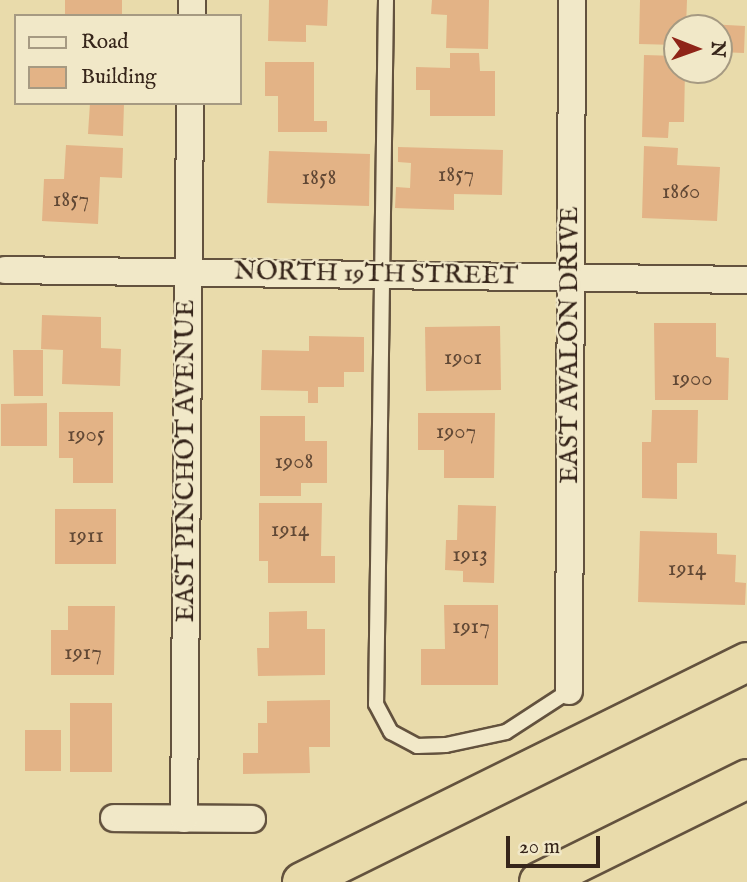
<!DOCTYPE html>
<style>
body{margin:0}
#map{position:relative;width:747px;height:882px;overflow:hidden;background:#e9dbab;font-family:"IM FELL English",serif}
div>[style]{position:absolute}
[style*='--x']{left:calc(var(--x)*1px);top:calc(var(--y)*1px);width:calc(var(--w)*1px);rotate:calc(var(--a)*1deg)}
.building>*{inset:0;background:#e3b386}
.roads{filter:drop-shadow(2px 0 #63523e) drop-shadow(-2px 0 #63523e) drop-shadow(0 2px #63523e) drop-shadow(0 -2px #63523e)}
.service>*{height:14px;margin:-7px;padding:0 7px;transform-origin:7px;border-radius:7px;background:#f1e8c8}
.minor>*{height:26px;margin:-13px;padding:0 13px;transform-origin:13px;border-radius:13px;background:#f1e8c8}
.motorway>*{height:38px;margin:-19px;padding:0 19px;transform-origin:19px;border-radius:19px;background:#e9dbab}
span{translate:-50% -50%;white-space:nowrap;text-align:center;line-height:1.15;-webkit-text-stroke:5px #f1e8c8;paint-order:stroke}
.number-label{font-size:23px;color:#614835}
.number-label span{-webkit-text-stroke-width:0}
.street-label{font-size:26px;color:#36251a}
.legend{position:absolute;left:14px;top:14px;width:228px;height:91px;box-sizing:border-box;background:#f1e8c8;border:2px solid #a69a82;margin:0;padding:9px 12px;list-style:none;font-size:21px;color:#36251a}
.legend li{display:flex;align-items:center;gap:14px;height:35px}
.legend b{width:35px;border:2px solid #a69a82}
.north{position:absolute;left:663px;top:14px;width:70px;height:70px;box-sizing:border-box;background:#f1e8c8;border:2px solid #a69a82;border-radius:50%;rotate:91deg;font-size:19px;font-weight:700;line-height:28px;text-align:center;color:#36251a}
.north::after{content:'';display:block;margin:auto;width:24px;height:32px;background:#8f2418;clip-path:polygon(50% 0,100% 100%,50% 72%,0 100%)}
.scale{position:absolute;left:506px;top:836px;width:94px;height:32px;box-sizing:border-box;border:4px solid #36251a;border-top:0;padding-left:9px;font-size:21px;line-height:24px;white-space:nowrap;color:#36251a;-webkit-text-stroke:5px #f1e8c8;paint-order:stroke}
</style>
<div id="map">
<div class="building">
<i style="clip-path:polygon(65px 0,122px 0,122px 16px,65px 16px)"></i>
<i style="clip-path:polygon(269px 0,328px 0,327px 26px,306px 25px,306px 42px,268px 41px)"></i>
<i style="clip-path:polygon(432px 0,489px 0,488px 49px,446px 48px,447px 15px,431px 14px)"></i>
<i style="clip-path:polygon(640px 0,687px 0,686px 28px,677px 28px,677px 45px,639px 44px)"></i>
<i style="clip-path:polygon(708px 24px,745px 26px,744px 53px,719px 52px,719px 28px)"></i>
<i style="clip-path:polygon(450px 53px,479px 53px,480px 71px,495px 71px,495px 116px,430px 116px,430px 90px,416px 90px,416px 67px,450px 68px)"></i>
<i style="clip-path:polygon(644px 55px,677px 56px,677px 70px,685px 70px,684px 122px,669px 122px,668px 138px,642px 137px)"></i>
<i style="clip-path:polygon(265px 62px,314px 62px,314px 121px,327px 121px,327px 132px,278px 132px,278px 96px,265px 96px)"></i>
<i style="clip-path:polygon(90px 103px,124px 103px,123px 136px,88px 134px)"></i>
<i style="clip-path:polygon(66px 145px,123px 148px,122px 178px,100px 177px,98px 224px,42px 221px,44px 179px,64px 179px)"></i>
<i style="clip-path:polygon(644px 146px,678px 148px,677px 165px,720px 167px,717px 221px,642px 218px)"></i>
<i style="clip-path:polygon(398px 147px,503px 150px,502px 195px,454px 194px,454px 210px,395px 208px,396px 187px,410px 188px,411px 163px,398px 162px)"></i>
<i style="clip-path:polygon(269px 151px,370px 154px,369px 206px,267px 203px)"></i>
<i style="clip-path:polygon(42px 315px,101px 317px,101px 348px,121px 349px,120px 386px,62px 384px,63px 350px,41px 349px)"></i>
<i style="clip-path:polygon(654px 323px,716px 323px,716px 357px,729px 358px,728px 400px,655px 400px)"></i>
<i style="clip-path:polygon(500px 326px,501px 390px,426px 391px,425px 327px)"></i>
<i style="clip-path:polygon(309px 336px,364px 337px,364px 372px,344px 372px,344px 387px,318px 387px,318px 403px,308px 403px,308px 391px,261px 390px,262px 350px,309px 351px)"></i>
<i style="clip-path:polygon(13px 350px,43px 350px,43px 396px,14px 396px)"></i>
<i style="clip-path:polygon(47px 403px,47px 446px,1px 446px,1px 404px)"></i>
<i style="clip-path:polygon(652px 410px,698px 410px,697px 463px,677px 463px,677px 499px,642px 498px,642px 442px,651px 442px)"></i>
<i style="clip-path:polygon(59px 412px,113px 412px,113px 483px,73px 483px,73px 458px,59px 458px)"></i>
<i style="clip-path:polygon(418px 413px,495px 413px,494px 478px,444px 478px,444px 450px,418px 450px)"></i>
<i style="clip-path:polygon(260px 416px,305px 416px,305px 441px,327px 441px,327px 483px,301px 483px,301px 496px,260px 496px)"></i>
<i style="clip-path:polygon(259px 503px,322px 503px,321px 556px,335px 556px,335px 583px,268px 583px,268px 561px,259px 561px)"></i>
<i style="clip-path:polygon(458px 505px,496px 506px,494px 583px,463px 582px,463px 571px,445px 570px,446px 540px,457px 540px)"></i>
<i style="clip-path:polygon(55px 509px,116px 509px,116px 564px,55px 564px)"></i>
<i style="clip-path:polygon(640px 531px,717px 533px,717px 554px,736px 555px,735px 582px,746px 583px,745px 605px,638px 602px)"></i>
<i style="clip-path:polygon(444px 605px,498px 605px,498px 685px,421px 685px,421px 649px,445px 649px)"></i>
<i style="clip-path:polygon(68px 606px,115px 606px,114px 675px,51px 675px,51px 630px,68px 630px)"></i>
<i style="clip-path:polygon(307px 611px,307px 629px,325px 629px,325px 675px,258px 676px,257px 648px,269px 648px,269px 612px)"></i>
<i style="clip-path:polygon(330px 700px,330px 747px,309px 747px,310px 773px,243px 774px,243px 753px,258px 753px,258px 723px,267px 723px,267px 701px)"></i>
<i style="clip-path:polygon(70px 703px,112px 703px,112px 772px,70px 772px)"></i>
<i style="clip-path:polygon(25px 730px,61px 730px,61px 771px,25px 771px)"></i>
</div>
<div class="roads">
<div class="service">
<i style="--x:386;--y:0;--w:704;--a:90.81"></i>
<i style="--x:376;--y:704;--w:32;--a:62"></i>
<i style="--x:391;--y:732;--w:30;--a:28"></i>
<i style="--x:417;--y:746;--w:29;--a:-2"></i>
<i style="--x:446;--y:745;--w:61;--a:-12.2"></i>
<i style="--x:506;--y:732;--w:75;--a:-33.1"></i>
</div>
<div class="minor">
<i style="--x:192;--y:16;--w:16;--a:-90"></i>
<i style="--x:5;--y:270;--w:742;--a:0.77"></i>
<i style="--x:569;--y:691;--w:691;--a:-89.75"></i>
<i style="--x:114;--y:818;--w:138;--a:0.4"></i>
<i style="--x:184;--y:819;--w:716;--a:-89.52"></i>
</div>
<div class="motorway">
<i style="--x:302;--y:882;--w:496;--a:-26.3"></i>
<i style="--x:539;--y:882;--w:232;--a:-26.3"></i>
</div>
</div>
<div class="number-label">
<span style="left:456px;top:175px">1857</span>
<span style="left:319px;top:178px">1858</span>
<span style="left:681px;top:192px">1860</span>
<span style="left:71px;top:200px">1857</span>
<span style="left:463px;top:358px">1901</span>
<span style="left:692px;top:379px">1900</span>
<span style="left:456px;top:432px">1907</span>
<span style="left:86px;top:435px">1905</span>
<span style="left:294px;top:462px">1908</span>
<span style="left:290px;top:530px">1914</span>
<span style="left:86px;top:536px">1911</span>
<span style="left:470px;top:555px">1913</span>
<span style="left:687px;top:569px">1914</span>
<span style="left:471px;top:627px">1917</span>
<span style="left:83px;top:653px">1917</span>
</div>
<div class="street-label">
<span style="left:376px;top:274px;rotate:1deg">NORTH 19TH STREET</span>
<span style="left:570px;top:345px;rotate:-90deg">EAST AVALON DRIVE</span>
<span style="left:186px;top:461px;rotate:-90deg">EAST PINCHOT AVENUE</span>
</div>
<ul class="legend">
<li><b style="height:9px;background:#f1e8c8"></b>Road</li>
<li><b style="height:19px;background:#e3b386"></b>Building</li>
</ul>
<div class="north">N</div>
<div class="scale">20 m</div>
</div>
